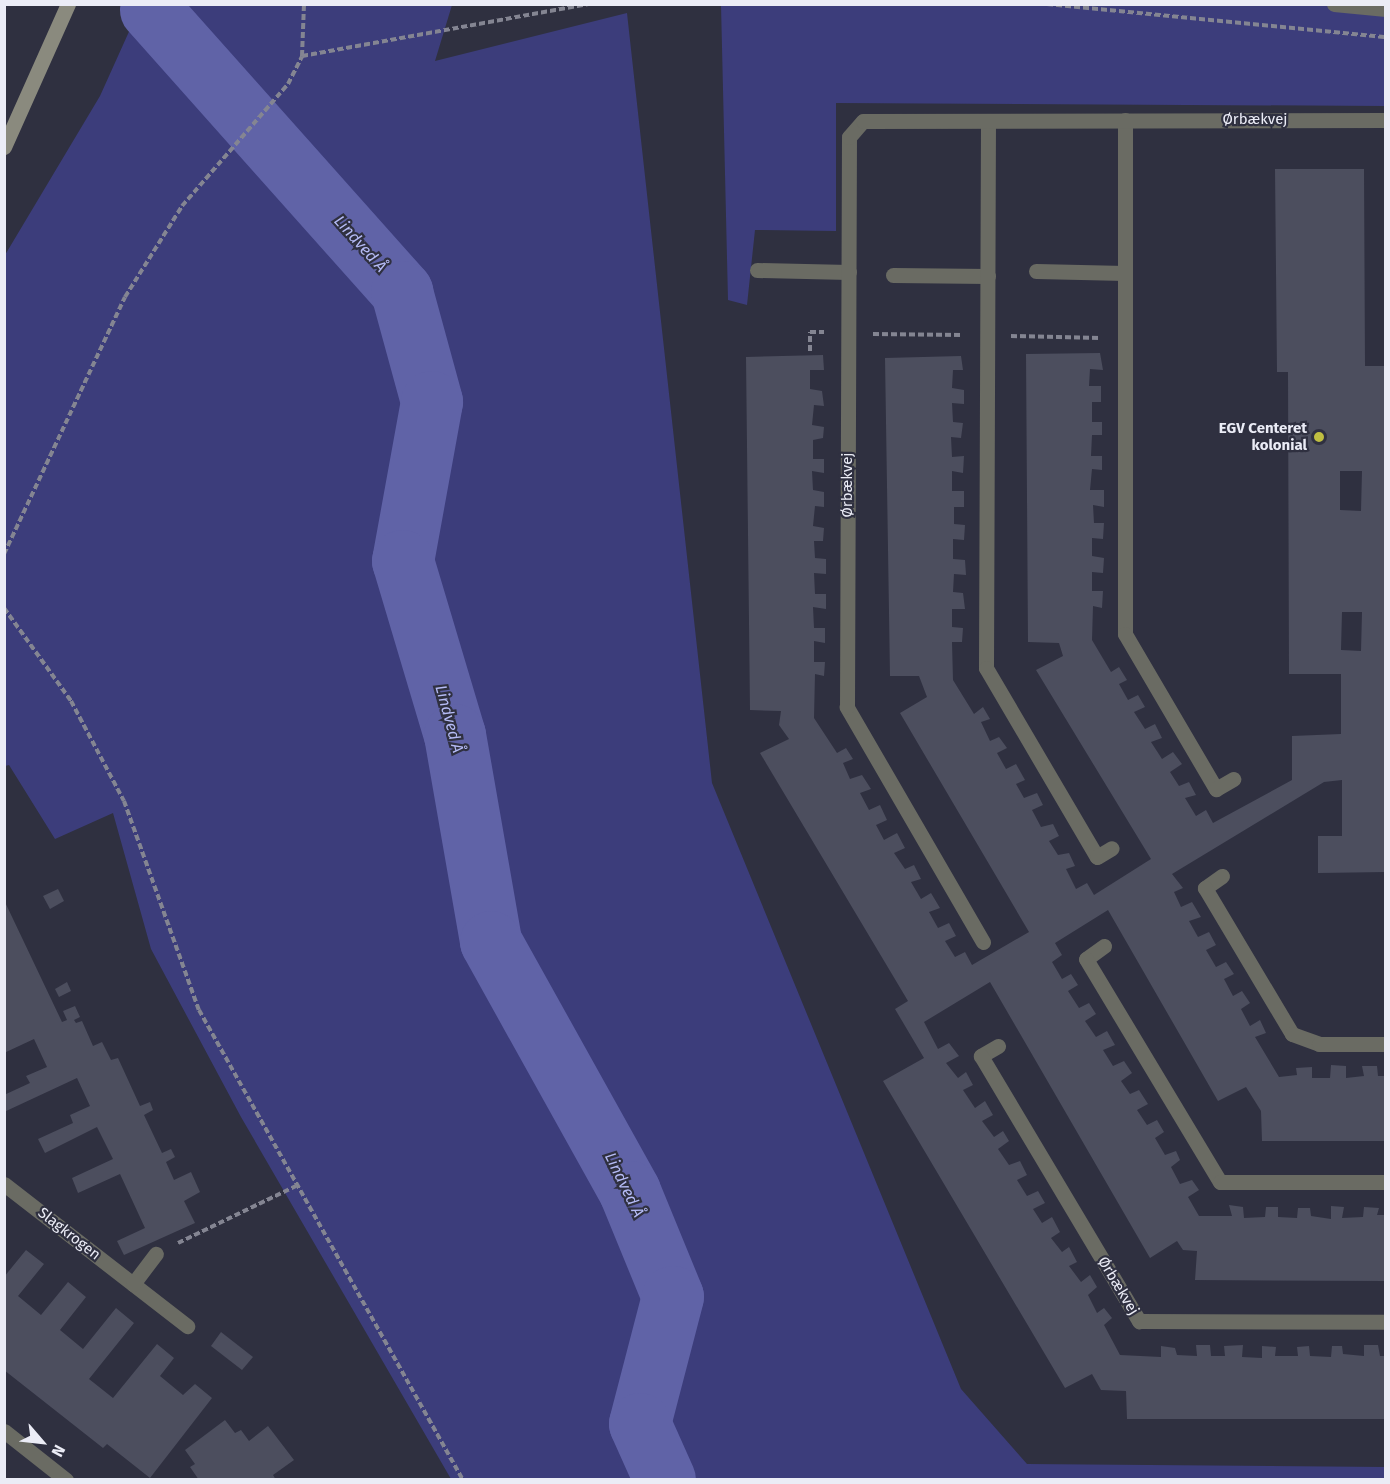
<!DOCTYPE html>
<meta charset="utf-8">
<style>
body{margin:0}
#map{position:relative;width:1390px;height:1484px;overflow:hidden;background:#2f3040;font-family:"Fira Sans",sans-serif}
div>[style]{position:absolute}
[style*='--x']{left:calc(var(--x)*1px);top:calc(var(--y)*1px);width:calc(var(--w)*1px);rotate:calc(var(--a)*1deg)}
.green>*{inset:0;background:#3c3d7b}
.river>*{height:62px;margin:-31px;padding:0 31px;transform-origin:31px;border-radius:31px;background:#6063a7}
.building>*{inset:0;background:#4c4e5e}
.path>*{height:4px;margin-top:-2px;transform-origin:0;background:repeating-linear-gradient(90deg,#848592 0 6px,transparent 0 9px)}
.lane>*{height:15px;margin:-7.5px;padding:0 7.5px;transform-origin:7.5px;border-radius:7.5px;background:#6a6b63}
.street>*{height:15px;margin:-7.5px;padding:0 7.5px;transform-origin:7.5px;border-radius:7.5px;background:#6a6b63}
.secondary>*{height:15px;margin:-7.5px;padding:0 7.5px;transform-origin:7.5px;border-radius:7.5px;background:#8a8a7e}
.dots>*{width:16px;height:16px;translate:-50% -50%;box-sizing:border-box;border:3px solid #2f3040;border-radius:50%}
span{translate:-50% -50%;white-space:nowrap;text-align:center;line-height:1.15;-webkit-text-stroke:4.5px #2f3040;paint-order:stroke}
.street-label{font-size:15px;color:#ebecf6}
.poi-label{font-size:15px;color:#ebecf6;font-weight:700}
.right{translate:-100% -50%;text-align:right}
.water-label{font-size:16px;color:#b5bbf5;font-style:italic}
.frame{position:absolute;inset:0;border:6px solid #ebecf6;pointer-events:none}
.north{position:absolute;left:12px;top:1412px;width:60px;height:60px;-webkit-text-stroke:4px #2f3040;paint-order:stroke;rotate:118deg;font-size:16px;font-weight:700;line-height:24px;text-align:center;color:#ebecf6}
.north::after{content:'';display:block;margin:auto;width:21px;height:27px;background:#ebecf6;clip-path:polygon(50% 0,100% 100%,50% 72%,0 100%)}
</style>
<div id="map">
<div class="green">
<i style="clip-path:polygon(141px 5px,452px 5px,435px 61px,627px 13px,712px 783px,961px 1389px,1027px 1464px,1385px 1467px,1385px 1479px,451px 1479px,241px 1117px,151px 949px,113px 813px,55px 839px,9px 765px,5px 766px,5px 255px,100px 96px)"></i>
<i style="clip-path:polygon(721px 5px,1385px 5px,1385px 106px,836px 103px,836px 231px,755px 230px,747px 305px,728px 300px)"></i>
</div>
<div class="river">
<i style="--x:151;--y:10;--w:378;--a:48.3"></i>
<i style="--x:402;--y:292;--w:114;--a:74.7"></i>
<i style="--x:432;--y:402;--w:162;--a:100.3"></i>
<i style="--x:403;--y:561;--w:182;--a:73.4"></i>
<i style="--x:455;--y:735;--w:210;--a:80.1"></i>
<i style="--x:491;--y:942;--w:286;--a:60.9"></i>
<i style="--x:630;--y:1192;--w:113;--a:67.7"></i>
<i style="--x:673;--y:1297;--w:131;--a:104.6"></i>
<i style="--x:640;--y:1424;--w:61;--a:65.9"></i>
</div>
<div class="building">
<i style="clip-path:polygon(evenodd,1275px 169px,1364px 169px,1365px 366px,1386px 366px,1386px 872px,1318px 873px,1318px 836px,1342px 836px,1342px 780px,1324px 782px,1172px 874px,1183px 888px,1174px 892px,1181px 907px,1192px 902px,1201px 917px,1189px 921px,1198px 937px,1209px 932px,1216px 945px,1206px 950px,1216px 967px,1226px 962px,1234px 974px,1224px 979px,1233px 996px,1242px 991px,1250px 1003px,1241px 1009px,1250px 1026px,1260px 1020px,1266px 1033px,1255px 1037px,1279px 1077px,1297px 1075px,1296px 1068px,1312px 1067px,1312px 1078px,1330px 1078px,1331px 1065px,1346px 1066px,1346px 1078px,1364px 1076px,1362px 1066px,1377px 1066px,1378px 1076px,1386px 1076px,1386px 1141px,1262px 1141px,1261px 1111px,1246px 1087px,1218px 1101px,1108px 910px,1055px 943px,1062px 955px,1052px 962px,1062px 979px,1071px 974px,1078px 985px,1068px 991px,1079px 1008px,1089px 1003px,1096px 1014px,1085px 1021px,1096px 1037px,1107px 1031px,1115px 1045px,1103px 1050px,1113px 1066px,1124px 1061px,1132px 1073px,1121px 1081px,1130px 1094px,1139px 1090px,1148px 1104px,1137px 1110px,1147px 1125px,1157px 1120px,1164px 1132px,1155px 1138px,1165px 1155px,1176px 1151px,1180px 1160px,1171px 1167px,1180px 1184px,1192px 1180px,1199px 1190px,1188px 1197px,1199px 1216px,1232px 1216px,1229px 1205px,1243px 1207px,1244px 1218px,1265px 1217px,1266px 1207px,1278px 1207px,1278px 1217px,1297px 1218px,1298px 1208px,1310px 1208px,1311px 1216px,1331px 1219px,1331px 1206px,1344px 1207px,1342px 1218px,1363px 1217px,1364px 1207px,1379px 1208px,1377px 1215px,1386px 1215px,1386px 1281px,1195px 1280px,1197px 1251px,1183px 1250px,1177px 1241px,1150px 1258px,990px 982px,924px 1022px,938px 1049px,949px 1043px,959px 1056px,946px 1063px,958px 1078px,966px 1072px,973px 1085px,963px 1090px,975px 1108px,985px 1101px,993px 1115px,982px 1121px,994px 1137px,1003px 1131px,1009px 1141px,998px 1149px,1009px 1165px,1020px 1161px,1027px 1175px,1017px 1180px,1027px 1196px,1038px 1191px,1045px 1203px,1033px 1209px,1042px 1223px,1052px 1217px,1060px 1232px,1051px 1238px,1062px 1252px,1069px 1247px,1077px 1262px,1069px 1266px,1081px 1282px,1090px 1275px,1097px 1287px,1088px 1295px,1097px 1313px,1104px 1308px,1112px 1318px,1104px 1325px,1120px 1355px,1161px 1357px,1161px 1346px,1175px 1348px,1177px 1355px,1197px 1356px,1196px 1345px,1210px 1345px,1211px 1356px,1225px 1356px,1224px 1346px,1243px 1345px,1242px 1357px,1262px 1358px,1262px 1346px,1276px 1347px,1275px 1356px,1298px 1356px,1297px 1347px,1309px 1346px,1310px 1356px,1331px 1357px,1332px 1346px,1342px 1346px,1343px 1354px,1364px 1356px,1364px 1345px,1378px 1345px,1380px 1356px,1386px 1356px,1386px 1419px,1127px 1419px,1126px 1391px,1101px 1390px,1092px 1374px,1065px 1388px,883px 1081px,924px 1058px,895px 1009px,908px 1001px,760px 753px,789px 739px,779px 725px,781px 711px,750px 710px,746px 357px,823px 355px,824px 370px,810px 370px,810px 389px,822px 391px,824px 406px,814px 405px,812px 425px,824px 427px,823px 438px,813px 440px,813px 459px,824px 459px,824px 473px,812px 471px,813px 490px,824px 492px,824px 507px,815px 506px,813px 526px,824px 528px,823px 541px,814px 541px,815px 558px,826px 559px,826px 574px,814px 573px,815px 594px,826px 594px,826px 609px,813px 607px,814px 628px,825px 628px,825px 643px,814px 641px,814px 662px,825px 662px,824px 676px,815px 674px,814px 718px,837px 753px,846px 748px,853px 759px,843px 763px,850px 779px,862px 775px,871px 789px,860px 793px,869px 810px,880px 805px,887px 820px,876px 825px,884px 840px,897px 833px,905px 848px,894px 853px,905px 869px,914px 865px,921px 879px,911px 882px,921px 899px,931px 893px,940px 908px,929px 912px,938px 928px,949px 923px,956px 936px,945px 941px,955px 957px,965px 952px,972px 965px,1029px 932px,900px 713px,927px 697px,919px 676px,890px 676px,885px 358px,961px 356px,963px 370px,953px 370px,952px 388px,964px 390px,964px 404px,952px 403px,953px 422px,963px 423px,961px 438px,951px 437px,952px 457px,964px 456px,963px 473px,952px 471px,952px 491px,964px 491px,964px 507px,954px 507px,954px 524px,965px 525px,964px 540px,953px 539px,953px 559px,965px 560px,966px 575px,954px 574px,953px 592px,963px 593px,965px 609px,952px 609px,952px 627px,963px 628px,962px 642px,952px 642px,953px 680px,974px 714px,983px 707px,990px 719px,981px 722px,990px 741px,999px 737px,1007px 748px,997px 753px,1006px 769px,1016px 764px,1025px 780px,1016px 784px,1024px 798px,1037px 793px,1043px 805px,1032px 810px,1041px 827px,1053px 824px,1059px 836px,1049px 841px,1058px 855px,1069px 853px,1075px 866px,1066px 869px,1076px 889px,1087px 883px,1094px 895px,1151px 859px,1036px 670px,1063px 656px,1059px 643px,1028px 642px,1026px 354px,1100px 353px,1103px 370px,1090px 369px,1089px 386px,1101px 386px,1101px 402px,1092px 402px,1092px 422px,1102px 422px,1102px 435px,1092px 435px,1091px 456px,1102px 456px,1102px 470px,1092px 469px,1090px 490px,1104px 490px,1104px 507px,1093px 505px,1094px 523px,1104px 523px,1103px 539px,1092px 538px,1092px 556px,1104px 558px,1103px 573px,1092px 572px,1092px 591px,1103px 591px,1102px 608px,1093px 606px,1092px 640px,1111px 672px,1119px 667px,1127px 680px,1119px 684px,1128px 700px,1138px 695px,1145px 707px,1134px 712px,1145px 729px,1155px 724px,1162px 738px,1151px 742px,1162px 759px,1173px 752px,1182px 764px,1170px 772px,1179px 786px,1189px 782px,1196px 795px,1185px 798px,1196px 816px,1206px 810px,1213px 823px,1292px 780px,1292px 736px,1341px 734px,1341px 674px,1289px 674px,1288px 372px,1277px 372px,1275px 169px,1340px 471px,1362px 471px,1361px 511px,1340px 510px,1340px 471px,1275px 169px,1342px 612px,1362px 612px,1361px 651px,1341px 650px,1342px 612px)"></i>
<i style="clip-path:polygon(58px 889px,64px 901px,50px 909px,43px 896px)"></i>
<i style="clip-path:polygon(4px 900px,62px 1022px,67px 1020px,63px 1011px,75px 1006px,80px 1017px,74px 1020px,76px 1023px,82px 1021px,93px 1046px,102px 1042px,111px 1060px,118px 1058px,140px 1106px,150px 1102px,153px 1110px,144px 1115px,162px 1153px,171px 1149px,175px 1157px,166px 1162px,174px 1180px,191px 1172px,200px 1192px,184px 1201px,195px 1223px,124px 1255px,117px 1241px,145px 1228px,120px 1174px,78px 1193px,72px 1178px,113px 1159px,97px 1127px,45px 1153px,38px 1139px,73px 1123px,70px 1115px,90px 1106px,77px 1078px,4px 1112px,4px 1095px,30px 1083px,26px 1076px,47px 1067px,34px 1039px,4px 1053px)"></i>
<i style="clip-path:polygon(67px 982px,71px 991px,59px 997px,55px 989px)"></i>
<i style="clip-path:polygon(26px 1250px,44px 1264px,18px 1296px,41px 1315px,68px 1282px,86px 1297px,60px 1330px,83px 1349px,116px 1308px,134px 1323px,89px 1379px,113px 1398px,157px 1344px,174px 1358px,160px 1376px,183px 1395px,195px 1384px,212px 1398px,150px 1478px,107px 1444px,103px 1448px,4px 1370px,4px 1277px)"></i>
<i style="clip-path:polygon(221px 1332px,253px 1357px,242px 1370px,211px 1346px)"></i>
<i style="clip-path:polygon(225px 1420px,235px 1433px,241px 1430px,249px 1441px,268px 1426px,294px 1460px,273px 1475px,276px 1480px,199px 1480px,190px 1467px,195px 1464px,185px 1450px)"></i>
</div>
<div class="path">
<i style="--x:1047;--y:4;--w:341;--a:5.6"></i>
<i style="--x:302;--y:56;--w:291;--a:-10.3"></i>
<i style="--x:873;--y:334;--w:89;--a:0.6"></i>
<i style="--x:1011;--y:336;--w:89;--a:1.3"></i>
<i style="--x:810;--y:351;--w:19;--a:-90"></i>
<i style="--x:810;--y:332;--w:14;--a:0"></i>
<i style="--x:4;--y:554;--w:284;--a:-64.8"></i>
<i style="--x:125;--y:297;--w:107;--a:-57.9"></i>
<i style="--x:182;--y:206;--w:162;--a:-49"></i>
<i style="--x:288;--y:84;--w:31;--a:-63"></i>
<i style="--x:302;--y:56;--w:52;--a:-87.8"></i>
<i style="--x:4;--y:608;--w:115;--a:54.2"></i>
<i style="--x:71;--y:701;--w:113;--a:62.1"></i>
<i style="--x:124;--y:801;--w:222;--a:70.3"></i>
<i style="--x:199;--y:1010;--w:539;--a:60.68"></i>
<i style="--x:178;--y:1243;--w:131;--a:-25.8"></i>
</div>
<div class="lane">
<i style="--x:1334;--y:4;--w:52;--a:5.5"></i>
<i style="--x:757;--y:270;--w:92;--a:1.2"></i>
<i style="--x:1036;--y:271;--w:89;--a:1.3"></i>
<i style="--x:893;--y:275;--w:95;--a:0.6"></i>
</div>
<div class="street">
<i style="--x:1125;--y:120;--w:514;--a:90"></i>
<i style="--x:1125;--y:634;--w:180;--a:59.6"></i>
<i style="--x:1216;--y:789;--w:20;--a:-30"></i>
<i style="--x:988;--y:121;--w:547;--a:90.21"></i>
<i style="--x:986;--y:668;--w:219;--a:59.6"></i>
<i style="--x:1097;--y:857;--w:17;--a:-31"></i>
<i style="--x:1222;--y:876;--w:21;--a:145"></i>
<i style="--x:1205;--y:888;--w:170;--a:59.2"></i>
<i style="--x:1292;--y:1034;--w:29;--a:20"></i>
<i style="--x:1319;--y:1044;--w:67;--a:0"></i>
<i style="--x:983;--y:942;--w:272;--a:-120.1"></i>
<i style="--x:847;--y:707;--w:570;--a:-89.8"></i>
<i style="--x:849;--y:137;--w:21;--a:-49"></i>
<i style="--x:863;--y:121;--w:523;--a:-0.11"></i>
<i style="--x:1104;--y:946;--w:22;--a:144"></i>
<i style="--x:1086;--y:959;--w:260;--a:59"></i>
<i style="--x:1220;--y:1182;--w:166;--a:0"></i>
<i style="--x:998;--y:1046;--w:20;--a:150"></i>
<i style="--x:981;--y:1056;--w:309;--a:59.2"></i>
<i style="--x:1139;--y:1321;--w:247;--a:0.2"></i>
<i style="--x:4;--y:1184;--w:232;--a:37.8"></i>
<i style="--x:133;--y:1284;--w:38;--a:-53"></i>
<i style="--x:4;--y:1431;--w:79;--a:38.3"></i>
</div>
<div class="secondary">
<i style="--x:4;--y:147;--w:157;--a:-65.9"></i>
</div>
<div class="dots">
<i style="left:1319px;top:437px;background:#bfbe41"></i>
</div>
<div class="street-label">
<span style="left:1255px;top:120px">Ørbækvej</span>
<span style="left:848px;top:485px;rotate:-90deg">Ørbækvej</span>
<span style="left:69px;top:1234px;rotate:38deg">Slagkrogen</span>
<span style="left:1118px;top:1286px;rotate:59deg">Ørbækvej</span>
</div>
<div class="poi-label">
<span class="right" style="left:1307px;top:437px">EGV Centeret<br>kolonial</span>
</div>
<div class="water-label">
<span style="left:360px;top:244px;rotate:48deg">Lindved Å</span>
<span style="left:449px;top:719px;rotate:75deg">Lindved Å</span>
<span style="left:624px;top:1185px;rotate:64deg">Lindved Å</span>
</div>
<div class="frame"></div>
<div class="north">N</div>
</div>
